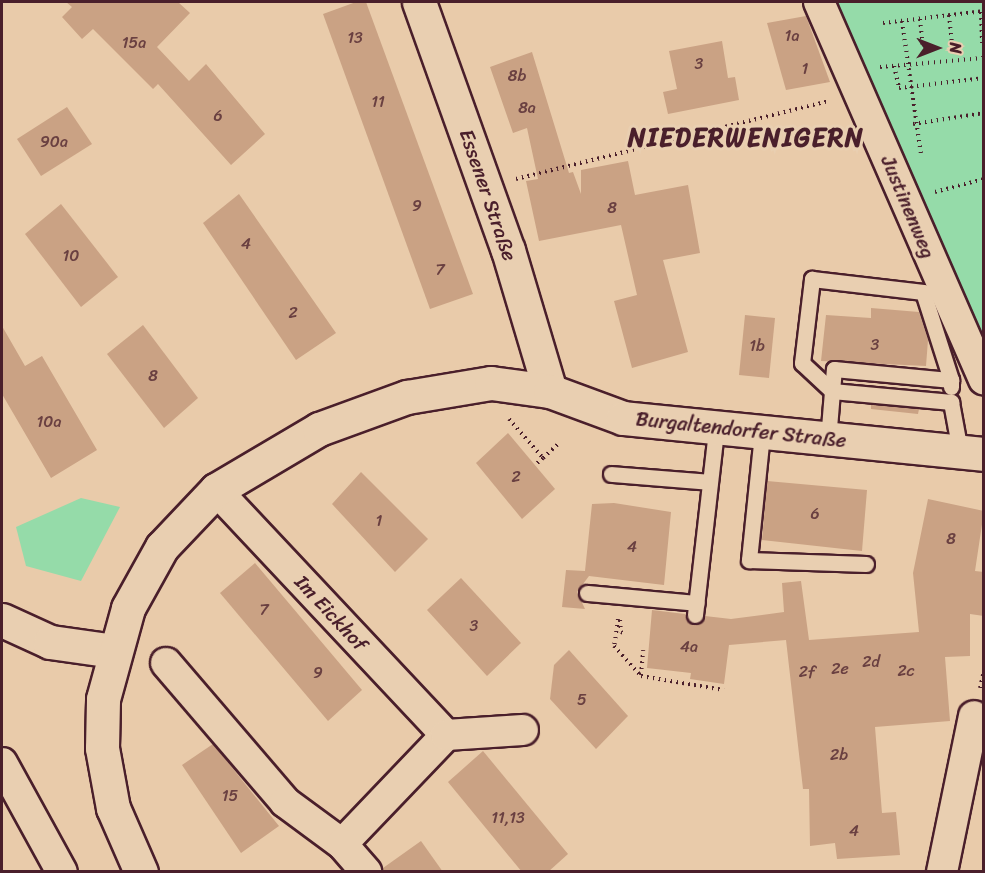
<!DOCTYPE html>
<meta charset="utf-8">
<style>
body{margin:0}
#map{position:relative;width:985px;height:873px;overflow:hidden;background:#e9cbaa;font-family:Sriracha,sans-serif}
div>[style]{position:absolute}
[style*='--x']{left:calc(var(--x)*1px);top:calc(var(--y)*1px);width:calc(var(--w)*1px);rotate:calc(var(--a)*1deg)}
.green>*{inset:0;background:#95dba9}
.building>*{inset:0;background:#caa284}
.path>*{height:4px;margin-top:-2px;transform-origin:0;background:repeating-linear-gradient(90deg,#4a1f2b 0 1.5px,transparent 0 6px)}
.roads{filter:drop-shadow(2px 0 #4a1f2b) drop-shadow(-2px 0 #4a1f2b) drop-shadow(0 2px #4a1f2b) drop-shadow(0 -2px #4a1f2b)}
.lane>*{height:15px;margin:-7.5px;padding:0 7.5px;transform-origin:7.5px;border-radius:7.5px;background:#e9cfb1}
.street>*{height:30px;margin:-15px;padding:0 15px;transform-origin:15px;border-radius:15px;background:#e9cfb1}
.secondary>*{height:33px;margin:-16.5px;padding:0 16.5px;transform-origin:16.5px;border-radius:16.5px;background:#e9cfb1}
span{translate:-50% -50%;white-space:nowrap;text-align:center;line-height:1.15;-webkit-text-stroke:6px #e9cfb1;paint-order:stroke}
.number-label{font-size:16px;color:#6a4041}
.number-label span{-webkit-text-stroke-width:0}
.street-label{font-size:20px;color:#4a1f2b}
.district-label{font-size:26px;color:#4a1f2b;font-weight:700;letter-spacing:1.5px}
.frame{position:absolute;inset:0;border:3px solid #4a1f2b;pointer-events:none}
.north{position:absolute;left:907px;top:18px;width:60px;height:60px;-webkit-text-stroke:4px #e9cfb1;paint-order:stroke;rotate:90deg;font-size:16px;font-weight:700;line-height:24px;text-align:center;color:#4a1f2b}
.north::after{content:'';display:block;margin:auto;width:21px;height:27px;background:#4a1f2b;clip-path:polygon(50% 0,100% 100%,50% 72%,0 100%)}
</style>
<div id="map">
<div class="green">
<i style="clip-path:polygon(833px 2px,983px 2px,983px 349px)"></i>
<i style="clip-path:polygon(81px 498px,120px 507px,81px 581px,26px 566px,16px 527px)"></i>
</div>
<div class="building">
<i style="clip-path:polygon(66px 2px,178px 2px,190px 13px,157px 47px,189px 81px,206px 64px,265px 134px,231px 165px,158px 84px,153px 89px,93px 29px,82px 39px,62px 17px,72px 7px)"></i>
<i style="clip-path:polygon(356px 2px,366px 2px,473px 294px,430px 309px,323px 14px)"></i>
<i style="clip-path:polygon(806px 16px,830px 82px,786px 90px,767px 23px)"></i>
<i style="clip-path:polygon(722px 41px,728px 78px,735px 77px,739px 100px,668px 114px,663px 92px,677px 89px,669px 51px)"></i>
<i style="clip-path:polygon(532px 52px,569px 173px,573px 172px,581px 194px,581px 170px,628px 161px,635px 195px,688px 185px,700px 253px,663px 260px,688px 352px,632px 368px,614px 301px,637px 295px,621px 225px,539px 241px,526px 181px,538px 179px,527px 128px,513px 133px,490px 67px)"></i>
<i style="clip-path:polygon(67px 107px,92px 144px,41px 176px,17px 139px)"></i>
<i style="clip-path:polygon(239px 194px,336px 333px,296px 360px,203px 223px)"></i>
<i style="clip-path:polygon(61px 204px,118px 277px,81px 307px,25px 234px)"></i>
<i style="clip-path:polygon(871px 308px,919px 312px,928px 340px,926px 366px,821px 361px,826px 315px,871px 318px)"></i>
<i style="clip-path:polygon(745px 315px,775px 318px,769px 378px,739px 375px)"></i>
<i style="clip-path:polygon(143px 325px,198px 398px,164px 428px,107px 354px)"></i>
<i style="clip-path:polygon(2px 326px,25px 366px,42px 356px,97px 450px,51px 478px,2px 394px)"></i>
<i style="clip-path:polygon(871px 404px,919px 409px,918px 414px,871px 409px)"></i>
<i style="clip-path:polygon(508px 433px,555px 489px,522px 519px,476px 463px)"></i>
<i style="clip-path:polygon(361px 472px,428px 539px,395px 572px,332px 504px)"></i>
<i style="clip-path:polygon(767px 481px,867px 490px,862px 551px,762px 540px)"></i>
<i style="clip-path:polygon(928px 499px,984px 511px,975px 571px,984px 572px,984px 616px,970px 614px,970px 656px,945px 657px,950px 721px,875px 727px,882px 813px,896px 812px,900px 855px,837px 859px,835px 843px,810px 846px,809px 789px,803px 789px,786px 640px,729px 645px,724px 684px,690px 679px,691px 673px,647px 668px,652px 610px,685px 614px,694px 625px,705px 616px,731px 619px,784px 612px,782px 583px,801px 581px,809px 640px,919px 632px,913px 573px)"></i>
<i style="clip-path:polygon(614px 503px,671px 512px,664px 585px,589px 576px,577px 592px,585px 609px,562px 607px,566px 570px,585px 571px,592px 504px)"></i>
<i style="clip-path:polygon(255px 563px,362px 690px,328px 721px,220px 593px)"></i>
<i style="clip-path:polygon(461px 578px,521px 643px,487px 676px,427px 610px)"></i>
<i style="clip-path:polygon(569px 650px,628px 716px,596px 749px,550px 699px,554px 665px)"></i>
<i style="clip-path:polygon(213px 744px,279px 826px,241px 853px,182px 765px)"></i>
<i style="clip-path:polygon(483px 751px,568px 854px,548px 872px,522px 872px,448px 782px)"></i>
<i style="clip-path:polygon(421px 841px,443px 872px,383px 872px,383px 868px)"></i>
</div>
<div class="path">
<i style="--x:981;--y:12;--w:31;--a:88"></i>
<i style="--x:949;--y:15;--w:31;--a:84"></i>
<i style="--x:920;--y:19;--w:28;--a:84"></i>
<i style="--x:902;--y:21;--w:134;--a:81.9"></i>
<i style="--x:883;--y:23;--w:102;--a:-6.8"></i>
<i style="--x:894;--y:66;--w:23;--a:77"></i>
<i style="--x:899;--y:88;--w:86;--a:-6.7"></i>
<i style="--x:880;--y:67;--w:104;--a:-4.9"></i>
<i style="--x:913;--y:124;--w:72;--a:-8.8"></i>
<i style="--x:516;--y:179;--w:323;--a:-14"></i>
<i style="--x:935;--y:192;--w:51;--a:-14.9"></i>
<i style="--x:509;--y:419;--w:52;--a:48.9"></i>
<i style="--x:543;--y:458;--w:11;--a:139"></i>
<i style="--x:543;--y:458;--w:22;--a:-43"></i>
<i style="--x:618;--y:619;--w:27;--a:98"></i>
<i style="--x:614;--y:646;--w:40;--a:48"></i>
<i style="--x:641;--y:676;--w:84;--a:9.6"></i>
<i style="--x:620;--y:620;--w:12;--a:85"></i>
<i style="--x:621;--y:632;--w:5;--a:22"></i>
<i style="--x:641;--y:675;--w:25;--a:-85"></i>
<i style="--x:980;--y:688;--w:17;--a:-77"></i>
</div>
<div class="roads">
<div class="lane">
<i style="--x:832;--y:391;--w:41;--a:-137"></i>
<i style="--x:802;--y:363;--w:85;--a:-83.2"></i>
<i style="--x:812;--y:279;--w:112;--a:6.7"></i>
<i style="--x:923;--y:292;--w:92;--a:72.3"></i>
<i style="--x:832;--y:391;--w:22;--a:-85"></i>
<i style="--x:834;--y:369;--w:118;--a:5.4"></i>
<i style="--x:951;--y:380;--w:7;--a:90"></i>
<i style="--x:762;--y:434;--w:127;--a:95.9"></i>
<i style="--x:749;--y:560;--w:117;--a:2"></i>
<i style="--x:828;--y:440;--w:49;--a:-85.3"></i>
<i style="--x:832;--y:391;--w:120;--a:5.3"></i>
<i style="--x:951;--y:402;--w:50;--a:79.6"></i>
<i style="--x:611;--y:474;--w:99;--a:4.6"></i>
<i style="--x:587;--y:593;--w:110;--a:5.2"></i>
<i style="--x:695;--y:615;--w:186;--a:-83.5"></i>
</div>
<div class="street">
<i style="--x:819;--y:2;--w:412;--a:66.4"></i>
<i style="--x:166;--y:663;--w:183;--a:49.4"></i>
<i style="--x:285;--y:802;--w:71;--a:36.4"></i>
<i style="--x:342;--y:844;--w:151;--a:-46.3"></i>
<i style="--x:446;--y:735;--w:336;--a:-133.2"></i>
<i style="--x:446;--y:735;--w:77;--a:-3.7"></i>
<i style="--x:2;--y:763;--w:124;--a:61.2"></i>
<i style="--x:342;--y:844;--w:37;--a:49"></i>
<i style="--x:942;--y:872;--w:159;--a:-78.4"></i>
</div>
<div class="secondary">
<i style="--x:419;--y:2;--w:263;--a:70.3"></i>
<i style="--x:508;--y:250;--w:147;--a:73.4"></i>
<i style="--x:2;--y:620;--w:53;--a:24.6"></i>
<i style="--x:50;--y:642;--w:65;--a:8"></i>
<i style="--x:141;--y:872;--w:70;--a:-113.6"></i>
<i style="--x:113;--y:808;--w:61;--a:-100.4"></i>
<i style="--x:102;--y:748;--w:49;--a:-88.8"></i>
<i style="--x:103;--y:699;--w:94;--a:-74.6"></i>
<i style="--x:128;--y:608;--w:70;--a:-60.9"></i>
<i style="--x:162;--y:547;--w:79;--a:-46.5"></i>
<i style="--x:216;--y:490;--w:120;--a:-30.6"></i>
<i style="--x:319;--y:429;--w:94;--a:-20"></i>
<i style="--x:407;--y:397;--w:85;--a:-9.5"></i>
<i style="--x:491;--y:383;--w:60;--a:7.7"></i>
<i style="--x:550;--y:391;--w:78;--a:20.3"></i>
<i style="--x:623;--y:418;--w:363;--a:5.7"></i>
</div>
</div>
<div class="number-label">
<span style="left:792px;top:36px">1a</span>
<span style="left:355px;top:38px">13</span>
<span style="left:134px;top:43px">15a</span>
<span style="left:699px;top:64px">3</span>
<span style="left:805px;top:69px">1</span>
<span style="left:517px;top:76px">8b</span>
<span style="left:378px;top:102px">11</span>
<span style="left:527px;top:108px">8a</span>
<span style="left:218px;top:116px">6</span>
<span style="left:54px;top:142px">90a</span>
<span style="left:417px;top:206px">9</span>
<span style="left:612px;top:208px">8</span>
<span style="left:246px;top:244px">4</span>
<span style="left:71px;top:256px">10</span>
<span style="left:440px;top:270px">7</span>
<span style="left:293px;top:313px">2</span>
<span style="left:875px;top:345px">3</span>
<span style="left:757px;top:346px">1b</span>
<span style="left:153px;top:376px">8</span>
<span style="left:49px;top:422px">10a</span>
<span style="left:516px;top:477px">2</span>
<span style="left:815px;top:514px">6</span>
<span style="left:379px;top:521px">1</span>
<span style="left:951px;top:539px">8</span>
<span style="left:632px;top:547px">4</span>
<span style="left:264px;top:610px">7</span>
<span style="left:474px;top:626px">3</span>
<span style="left:689px;top:647px">4a</span>
<span style="left:871px;top:662px">2d</span>
<span style="left:840px;top:669px">2e</span>
<span style="left:906px;top:671px">2c</span>
<span style="left:807px;top:672px">2f</span>
<span style="left:318px;top:673px">9</span>
<span style="left:582px;top:700px">5</span>
<span style="left:839px;top:755px">2b</span>
<span style="left:230px;top:796px">15</span>
<span style="left:508px;top:818px">11,13</span>
<span style="left:854px;top:831px">4</span>
</div>
<div class="street-label">
<span style="left:488px;top:195px;rotate:71deg">Essener Straße</span>
<span style="left:908px;top:207px;rotate:67deg">Justinenweg</span>
<span style="left:741px;top:430px;rotate:6deg">Burgaltendorfer Straße</span>
<span style="left:331px;top:613px;rotate:47deg">Im Eickhof</span>
</div>
<div class="district-label">
<span style="left:746px;top:138px">NIEDERWENIGERN</span>
</div>
<div class="frame"></div>
<div class="north">N</div>
</div>
